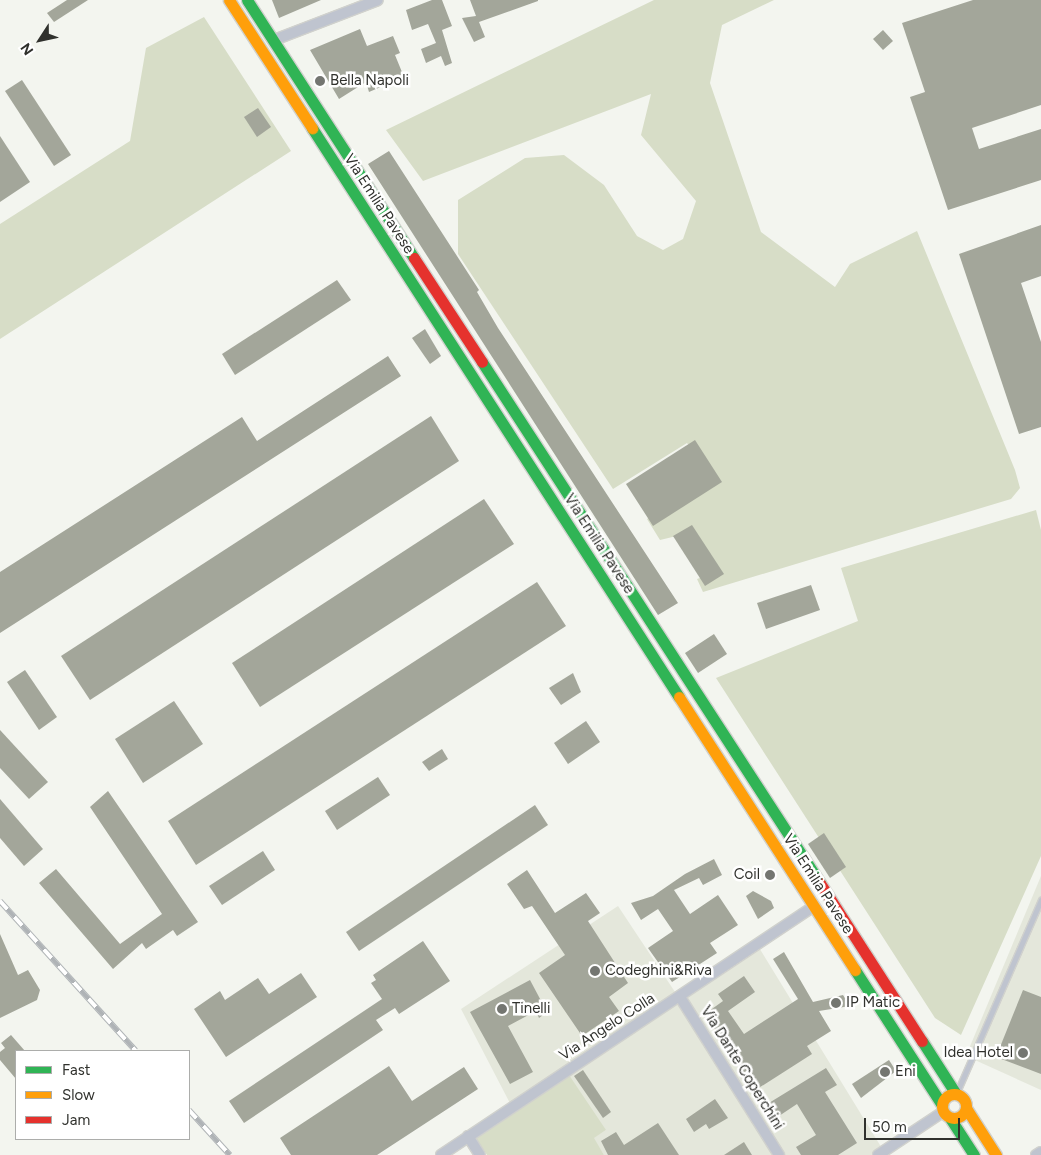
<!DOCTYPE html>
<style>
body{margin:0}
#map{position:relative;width:1041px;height:1155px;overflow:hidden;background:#f3f5ef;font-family:Figtree,sans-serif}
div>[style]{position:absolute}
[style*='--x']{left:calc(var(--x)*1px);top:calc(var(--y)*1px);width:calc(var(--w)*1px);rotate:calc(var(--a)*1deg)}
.built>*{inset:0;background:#e4e7db}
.green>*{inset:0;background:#d7ddc7}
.building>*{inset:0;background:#a3a69a}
.roads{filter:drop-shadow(1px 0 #d0d1cd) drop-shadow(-1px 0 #d0d1cd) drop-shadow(0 1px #d0d1cd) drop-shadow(0 -1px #d0d1cd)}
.lane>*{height:5px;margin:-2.5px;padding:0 2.5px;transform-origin:2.5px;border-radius:2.5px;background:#bfc4cf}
.street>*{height:10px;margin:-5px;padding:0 5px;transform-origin:5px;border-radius:5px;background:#bfc4cf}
.fast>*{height:11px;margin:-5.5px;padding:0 5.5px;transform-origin:5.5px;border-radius:5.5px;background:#30b455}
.slow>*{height:11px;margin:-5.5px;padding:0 5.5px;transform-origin:5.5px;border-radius:5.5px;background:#ff9f0a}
.slow>.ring{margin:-5.5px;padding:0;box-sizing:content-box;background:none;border:11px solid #ff9f0a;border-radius:50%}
.jam>*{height:11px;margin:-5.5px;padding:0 5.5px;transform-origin:5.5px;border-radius:5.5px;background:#e5322d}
.rail>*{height:5.5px;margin-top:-2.75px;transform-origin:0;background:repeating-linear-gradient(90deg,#fff 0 11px,#afb3b6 0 22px);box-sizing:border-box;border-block:1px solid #afb3b6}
.dots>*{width:14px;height:14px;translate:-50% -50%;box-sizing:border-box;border:2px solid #fff;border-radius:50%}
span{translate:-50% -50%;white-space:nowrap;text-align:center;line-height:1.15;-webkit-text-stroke:5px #fff;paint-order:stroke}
.poi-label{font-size:15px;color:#30312d}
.left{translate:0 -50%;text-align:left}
.right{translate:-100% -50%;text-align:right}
.street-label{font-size:15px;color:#30312d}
.legend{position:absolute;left:15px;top:1050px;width:175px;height:90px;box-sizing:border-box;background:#fff;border:1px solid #acadab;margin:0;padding:6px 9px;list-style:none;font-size:15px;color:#30312d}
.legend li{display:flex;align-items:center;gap:10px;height:25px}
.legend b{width:25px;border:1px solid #acadab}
.north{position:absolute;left:15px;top:15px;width:50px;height:50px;-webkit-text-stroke:4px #fff;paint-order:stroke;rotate:235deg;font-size:14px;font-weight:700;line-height:20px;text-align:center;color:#30312d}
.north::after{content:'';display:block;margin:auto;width:18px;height:22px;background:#30312d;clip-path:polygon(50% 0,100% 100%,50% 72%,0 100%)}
.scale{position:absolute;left:864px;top:1118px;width:96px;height:22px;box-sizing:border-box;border:2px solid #30312d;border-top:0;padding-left:6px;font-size:15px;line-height:18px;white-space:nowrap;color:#30312d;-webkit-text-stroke:4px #fff;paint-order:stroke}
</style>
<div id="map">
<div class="built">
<i style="clip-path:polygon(1041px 876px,1041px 1090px,966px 1056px)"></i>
<i style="clip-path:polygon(618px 906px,679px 998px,758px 946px,883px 1150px,876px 1155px,604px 1155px,593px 1138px,606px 1130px,514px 1111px,461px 1009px)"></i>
</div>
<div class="green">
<i style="clip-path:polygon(654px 0,774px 0,722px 25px,710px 83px,761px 232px,835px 287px,850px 264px,917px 231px,1015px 470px,1020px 488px,1011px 499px,703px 592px,697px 579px,716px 572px,685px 534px,660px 540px,647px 519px,710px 474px,687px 443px,613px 489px,458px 254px,458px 200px,525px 158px,564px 155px,604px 185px,637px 236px,663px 250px,683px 239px,696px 201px,641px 135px,651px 94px,423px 181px,386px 130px)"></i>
<i style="clip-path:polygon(204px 17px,291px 151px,0 339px,0 224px,130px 141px,146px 48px)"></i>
<i style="clip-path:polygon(1036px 510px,1041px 530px,1041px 856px,961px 1035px,935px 1018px,716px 678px,858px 621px,841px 568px)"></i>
<i style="clip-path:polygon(569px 1075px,606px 1130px,594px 1138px,604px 1155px,487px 1155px,475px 1137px)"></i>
</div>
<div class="building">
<i style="clip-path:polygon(67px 0,88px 0,54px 22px,47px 13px)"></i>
<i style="clip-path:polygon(272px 0,321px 0,279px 18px)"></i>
<i style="clip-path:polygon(432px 0,442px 0,452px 26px,442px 30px,452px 63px,445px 66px,441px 56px,426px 63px,421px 49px,436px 43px,428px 24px,412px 30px,406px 10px)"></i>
<i style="clip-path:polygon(470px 0,538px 0,538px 1px,479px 22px,485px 37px,474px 42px,462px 18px,476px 16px)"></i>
<i style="clip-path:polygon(973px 0,1041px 0,1041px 105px,972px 128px,979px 149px,1041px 129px,1041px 180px,948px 210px,910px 97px,925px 92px,902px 23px)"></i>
<i style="clip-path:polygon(360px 29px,367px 46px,393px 36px,400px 53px,395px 55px,404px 77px,369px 92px,366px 82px,339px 99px,310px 50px)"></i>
<i style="clip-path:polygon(883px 30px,893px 41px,883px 50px,873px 39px)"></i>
<i style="clip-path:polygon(22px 80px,71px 155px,54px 166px,5px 91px)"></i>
<i style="clip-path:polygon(258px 108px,271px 127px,257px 137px,244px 117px)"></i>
<i style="clip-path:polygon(0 136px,30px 182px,0 202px)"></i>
<i style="clip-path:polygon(389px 151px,479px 290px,477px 292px,498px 328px,678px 603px,658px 615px,368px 164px)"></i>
<i style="clip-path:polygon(1041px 225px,1041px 276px,1021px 283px,1041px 342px,1041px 427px,1019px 434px,959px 254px)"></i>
<i style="clip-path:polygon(337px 280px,351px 300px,235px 375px,222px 354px)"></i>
<i style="clip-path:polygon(425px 329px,441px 356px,430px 364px,412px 338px)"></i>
<i style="clip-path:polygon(388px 356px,401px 376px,0 633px,0 572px,242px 417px,257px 441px)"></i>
<i style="clip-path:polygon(431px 416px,459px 461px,90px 700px,61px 656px)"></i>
<i style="clip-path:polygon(695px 440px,722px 482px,653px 526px,626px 484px)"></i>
<i style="clip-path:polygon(484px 499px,514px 544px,260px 707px,232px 663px)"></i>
<i style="clip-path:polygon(692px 525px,724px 574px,705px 586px,673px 536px)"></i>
<i style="clip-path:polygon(537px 582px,566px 626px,196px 865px,168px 821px)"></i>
<i style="clip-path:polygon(811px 585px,820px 610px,766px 629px,757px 603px)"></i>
<i style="clip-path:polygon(714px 634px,727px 654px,698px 673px,685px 653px)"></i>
<i style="clip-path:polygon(25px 670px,57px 717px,39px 730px,7px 682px)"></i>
<i style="clip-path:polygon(573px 673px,581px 692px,561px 705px,549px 688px)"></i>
<i style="clip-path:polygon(174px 701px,203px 744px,143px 783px,115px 739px)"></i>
<i style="clip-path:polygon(586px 721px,600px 742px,568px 764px,554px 743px)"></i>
<i style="clip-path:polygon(0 730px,48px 782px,29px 799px,0 768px)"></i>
<i style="clip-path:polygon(442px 749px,448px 759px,429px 771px,422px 762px)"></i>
<i style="clip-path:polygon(378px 777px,390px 795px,337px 830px,325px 811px)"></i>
<i style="clip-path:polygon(108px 791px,198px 922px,177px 936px,173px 930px,146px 949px,142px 943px,113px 969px,39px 883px,56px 869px,120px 944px,162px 914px,90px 807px)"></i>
<i style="clip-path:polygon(0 799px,43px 849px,24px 866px,0 838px)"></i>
<i style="clip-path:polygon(535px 805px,548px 825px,359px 951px,346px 932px)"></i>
<i style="clip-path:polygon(824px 833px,846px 867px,830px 878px,808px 844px)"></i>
<i style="clip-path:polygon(263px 851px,275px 870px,222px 905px,209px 886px)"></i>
<i style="clip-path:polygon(714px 859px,722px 875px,703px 885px,699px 878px,674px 890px,690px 914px,718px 895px,738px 925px,710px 943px,717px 953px,672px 982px,648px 948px,673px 931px,658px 909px,641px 920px,631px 903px,653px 896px,685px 874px)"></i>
<i style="clip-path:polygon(527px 870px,555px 913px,586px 893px,600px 913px,588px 921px,628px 983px,609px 997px,619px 1011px,582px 1036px,539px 973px,565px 955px,532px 906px,524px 909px,507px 884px)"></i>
<i style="clip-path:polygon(753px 891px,771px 901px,774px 908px,758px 919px,746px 896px)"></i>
<i style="clip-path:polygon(0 934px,18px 975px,28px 970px,40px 990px,37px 1000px,0 1018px)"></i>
<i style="clip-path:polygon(423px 941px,450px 981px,399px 1014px,395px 1008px,376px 1020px,383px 1030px,244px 1123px,229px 1101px,382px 999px,371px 983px,376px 980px,373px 975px)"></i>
<i style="clip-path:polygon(784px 952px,813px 1002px,843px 995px,850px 1006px,819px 1011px,831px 1031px,807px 1046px,812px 1054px,754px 1091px,705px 1014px,723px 1001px,718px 994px,744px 976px,755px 992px,728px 1011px,744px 1034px,798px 999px,773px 959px)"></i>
<i style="clip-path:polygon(301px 973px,317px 997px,226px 1057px,194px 1009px,220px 991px,225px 1000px,258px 978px,269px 994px)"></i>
<i style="clip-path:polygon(530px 980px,547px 1012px,539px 1018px,536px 1011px,508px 1026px,533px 1072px,510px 1084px,470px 1012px)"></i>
<i style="clip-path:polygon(1023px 990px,1041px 997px,1041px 1074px,996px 1057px)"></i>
<i style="clip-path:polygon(11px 1035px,25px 1051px,16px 1051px,16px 1079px,0 1060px,0 1052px,5px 1048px,1px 1043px)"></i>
<i style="clip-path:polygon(889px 1060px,896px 1071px,861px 1098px,852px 1084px)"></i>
<i style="clip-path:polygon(389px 1066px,412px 1101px,464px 1067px,478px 1089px,377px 1155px,291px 1155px,280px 1138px)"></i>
<i style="clip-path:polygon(826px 1068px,837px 1085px,825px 1092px,857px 1143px,838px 1155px,801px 1155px,796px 1147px,816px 1135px,797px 1104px,773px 1120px,764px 1106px)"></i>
<i style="clip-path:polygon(583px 1070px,611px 1112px,603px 1118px,574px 1076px)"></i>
<i style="clip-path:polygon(715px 1099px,728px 1118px,709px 1129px,706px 1124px,694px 1132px,686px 1119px)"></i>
<i style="clip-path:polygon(658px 1123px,679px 1155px,608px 1155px,601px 1141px,616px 1132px,624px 1145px)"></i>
<i style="clip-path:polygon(744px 1142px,752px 1155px,724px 1155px)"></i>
</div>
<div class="roads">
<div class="lane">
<i style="--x:957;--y:1092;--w:210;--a:-66.4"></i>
</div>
<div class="street">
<i style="--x:274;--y:40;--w:111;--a:-21"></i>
<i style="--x:680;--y:997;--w:186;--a:57.9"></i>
<i style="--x:468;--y:1136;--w:22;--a:58"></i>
<i style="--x:441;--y:1155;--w:448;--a:-33.7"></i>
<i style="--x:878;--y:1155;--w:78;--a:-33.5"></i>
<i style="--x:1036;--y:1155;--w:6;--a:-31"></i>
</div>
<div class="fast">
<i style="--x:247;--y:0;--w:307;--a:57.1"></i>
<i style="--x:312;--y:128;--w:677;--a:57.18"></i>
<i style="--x:482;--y:362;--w:621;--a:57.03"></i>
<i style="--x:855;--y:970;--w:161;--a:57.2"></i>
<i style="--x:922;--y:1041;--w:63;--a:57.3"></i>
<i style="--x:950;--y:1118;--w:44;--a:57"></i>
</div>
<div class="slow">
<i style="--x:229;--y:0;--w:153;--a:57"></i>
<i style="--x:679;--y:697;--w:325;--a:57.2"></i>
<i class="ring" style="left:942px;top:1094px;width:13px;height:13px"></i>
<i style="--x:966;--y:1108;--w:56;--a:57.4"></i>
</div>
<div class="jam">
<i style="--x:414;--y:258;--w:124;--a:56.8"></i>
<i style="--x:820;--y:883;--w:188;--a:57.2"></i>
</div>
</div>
<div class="rail">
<i style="--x:0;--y:901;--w:202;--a:47.8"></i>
<i style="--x:189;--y:1110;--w:61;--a:47.7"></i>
</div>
<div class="dots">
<i style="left:320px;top:81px;background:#747671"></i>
<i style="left:770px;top:875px;background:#747671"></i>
<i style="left:595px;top:971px;background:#747671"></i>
<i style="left:836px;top:1003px;background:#747671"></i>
<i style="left:502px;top:1009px;background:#747671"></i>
<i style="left:1023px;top:1053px;background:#747671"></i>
<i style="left:885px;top:1072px;background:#747671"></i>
</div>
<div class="poi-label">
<span class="left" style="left:330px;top:81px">Bella Napoli</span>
<span class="right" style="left:760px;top:875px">Coil</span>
<span class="left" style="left:605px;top:971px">Codeghini&amp;Riva</span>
<span class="left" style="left:846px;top:1003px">IP Matic</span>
<span class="left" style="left:512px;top:1009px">Tinelli</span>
<span class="right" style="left:1013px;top:1053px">Idea Hotel</span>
<span class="left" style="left:895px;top:1072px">Eni</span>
</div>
<div class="street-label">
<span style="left:379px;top:204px;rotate:57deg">Via Emilia Pavese</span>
<span style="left:599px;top:544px;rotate:57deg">Via Emilia Pavese</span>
<span style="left:818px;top:884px;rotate:57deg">Via Emilia Pavese</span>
<span style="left:607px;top:1027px;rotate:-33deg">Via Angelo Colla</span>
<span style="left:742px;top:1068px;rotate:58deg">Via Dante Coperchini</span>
</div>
<ul class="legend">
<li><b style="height:6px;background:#30b455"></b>Fast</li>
<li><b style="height:6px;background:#ff9f0a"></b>Slow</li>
<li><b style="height:6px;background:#e5322d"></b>Jam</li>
</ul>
<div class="north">N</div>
<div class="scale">50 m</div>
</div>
